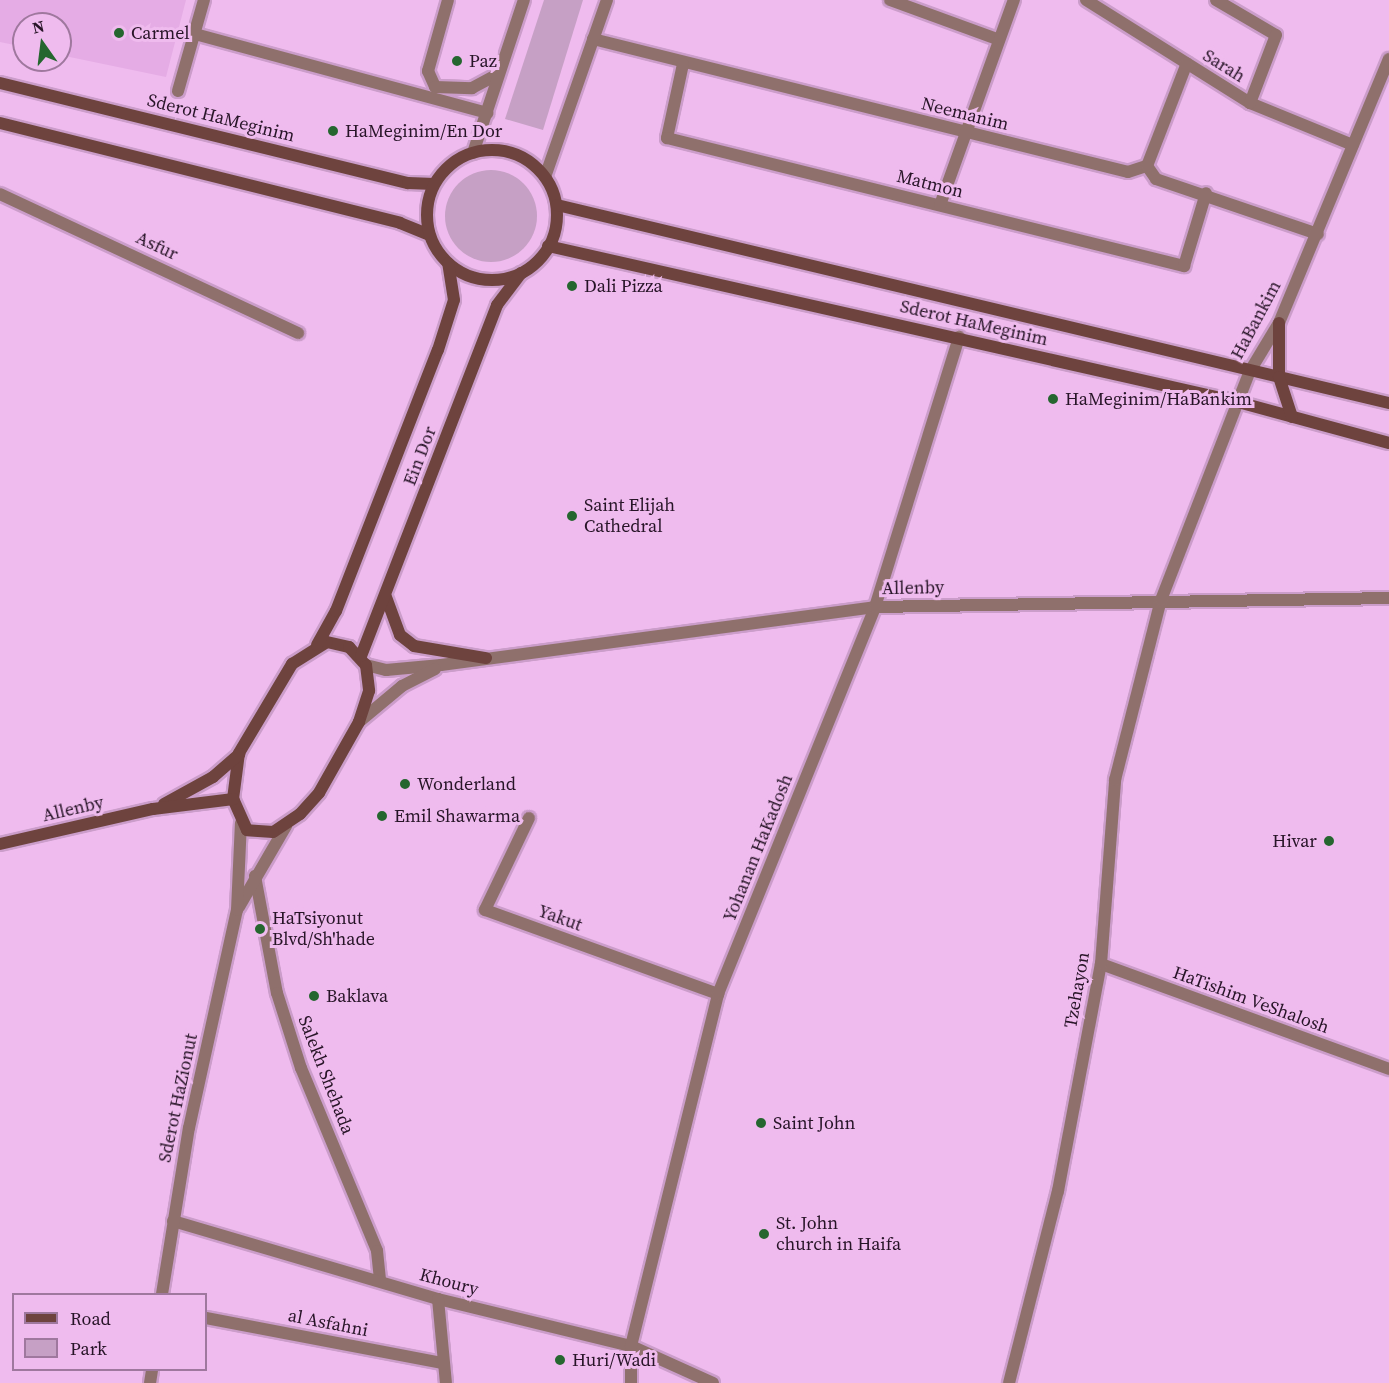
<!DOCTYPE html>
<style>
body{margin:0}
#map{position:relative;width:1389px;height:1383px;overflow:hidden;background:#efbbee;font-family:"Source Serif 4",serif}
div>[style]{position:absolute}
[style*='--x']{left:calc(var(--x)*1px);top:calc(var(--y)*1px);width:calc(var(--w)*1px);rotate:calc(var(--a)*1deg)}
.built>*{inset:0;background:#e5ace5}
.green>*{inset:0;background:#c6a0c5}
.round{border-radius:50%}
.roads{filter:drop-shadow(2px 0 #cb9dca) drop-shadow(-2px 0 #cb9dca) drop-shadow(0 2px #cb9dca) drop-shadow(0 -2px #cb9dca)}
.lane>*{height:12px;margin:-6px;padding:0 6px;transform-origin:6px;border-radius:6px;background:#8f706c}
.street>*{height:12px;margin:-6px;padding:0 6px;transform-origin:6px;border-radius:6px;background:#8f706c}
.secondary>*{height:12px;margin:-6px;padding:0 6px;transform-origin:6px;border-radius:6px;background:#6e433e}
.secondary>.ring{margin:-6px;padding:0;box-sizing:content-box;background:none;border:12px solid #6e433e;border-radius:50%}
.dots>*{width:16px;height:16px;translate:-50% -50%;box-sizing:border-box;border:3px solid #efbbee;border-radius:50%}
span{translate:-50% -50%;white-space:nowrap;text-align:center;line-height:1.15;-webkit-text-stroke:6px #efbbee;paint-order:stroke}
.poi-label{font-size:18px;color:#271427}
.left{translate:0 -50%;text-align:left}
.right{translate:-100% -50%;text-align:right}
.street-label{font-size:18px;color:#271427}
.legend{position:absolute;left:12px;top:1293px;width:195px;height:78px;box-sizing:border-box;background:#efbbee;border:2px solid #9f789e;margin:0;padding:8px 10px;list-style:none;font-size:18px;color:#271427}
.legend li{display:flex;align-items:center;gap:12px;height:30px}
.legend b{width:30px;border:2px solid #9f789e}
.north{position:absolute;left:12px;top:12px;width:60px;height:60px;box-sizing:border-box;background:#efbbee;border:2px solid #9f789e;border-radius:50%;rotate:346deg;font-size:16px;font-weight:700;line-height:24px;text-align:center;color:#271427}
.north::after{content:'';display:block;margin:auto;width:21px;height:27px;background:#25662f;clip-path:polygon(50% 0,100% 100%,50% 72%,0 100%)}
</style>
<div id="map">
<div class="built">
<i style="clip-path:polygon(0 0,186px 0,166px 77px,60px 55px,60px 24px,24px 24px,24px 47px,0 42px)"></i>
</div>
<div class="green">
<i style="clip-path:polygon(544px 0,583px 0,543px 130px,505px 119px)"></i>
<i class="round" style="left:445px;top:170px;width:92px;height:92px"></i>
</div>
<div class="roads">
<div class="lane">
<i style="--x:448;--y:0;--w:74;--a:105.7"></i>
<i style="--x:428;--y:71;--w:17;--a:66"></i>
<i style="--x:435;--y:87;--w:37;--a:2"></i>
<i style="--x:472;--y:88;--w:30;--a:-28"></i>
<i style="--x:890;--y:0;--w:114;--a:20"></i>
<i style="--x:1086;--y:0;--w:194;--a:32.1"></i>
<i style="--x:1250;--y:103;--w:111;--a:22.2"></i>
<i style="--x:1216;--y:0;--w:69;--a:30.3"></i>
<i style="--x:1276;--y:35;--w:73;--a:110.9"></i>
<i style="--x:195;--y:34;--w:303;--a:15.1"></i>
<i style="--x:593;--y:39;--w:551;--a:13.96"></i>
<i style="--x:1128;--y:172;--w:20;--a:-18"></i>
<i style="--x:683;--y:64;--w:76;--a:102.2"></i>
<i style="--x:667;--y:138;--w:533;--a:13.91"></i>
<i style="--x:1184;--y:266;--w:76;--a:-73.2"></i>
<i style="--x:1147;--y:166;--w:16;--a:55"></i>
<i style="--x:1156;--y:179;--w:171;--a:18.8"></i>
<i style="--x:1147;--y:166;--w:110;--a:-68.8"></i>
<i style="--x:940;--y:205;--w:218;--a:-70.2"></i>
<i style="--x:255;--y:876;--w:119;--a:79.4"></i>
<i style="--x:277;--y:993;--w:79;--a:72.3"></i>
<i style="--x:301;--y:1068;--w:198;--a:67.4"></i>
<i style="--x:377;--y:1251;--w:30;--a:84"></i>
<i style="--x:206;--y:1318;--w:241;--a:10.8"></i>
</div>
<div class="street">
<i style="--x:178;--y:91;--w:95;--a:-74.1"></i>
<i style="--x:473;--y:153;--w:161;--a:-71.6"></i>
<i style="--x:545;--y:177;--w:188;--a:-70.7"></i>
<i style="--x:0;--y:194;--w:329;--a:25"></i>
<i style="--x:366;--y:665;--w:21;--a:14"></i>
<i style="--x:386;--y:670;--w:55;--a:-5.2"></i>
<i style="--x:441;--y:665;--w:438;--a:-7.6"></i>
<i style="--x:875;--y:607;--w:514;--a:-1"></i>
<i style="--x:359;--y:722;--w:56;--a:-39.9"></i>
<i style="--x:402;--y:686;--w:37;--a:-27"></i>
<i style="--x:529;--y:818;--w:102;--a:115.6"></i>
<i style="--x:485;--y:910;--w:248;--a:19.8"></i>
<i style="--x:239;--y:907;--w:94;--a:-59.9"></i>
<i style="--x:1101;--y:964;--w:307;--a:20"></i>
<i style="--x:173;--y:1221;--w:276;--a:16.4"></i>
<i style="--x:438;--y:1299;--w:199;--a:13.7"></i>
<i style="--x:631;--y:1346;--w:90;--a:24.3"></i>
<i style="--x:162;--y:1294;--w:168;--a:-80.8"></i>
<i style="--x:189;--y:1128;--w:223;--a:-77.6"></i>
<i style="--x:237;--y:910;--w:87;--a:-87.4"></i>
<i style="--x:438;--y:1299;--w:84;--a:84.6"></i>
<i style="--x:150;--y:1383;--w:13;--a:-81"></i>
<i style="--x:631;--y:1383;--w:37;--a:-90"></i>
<i style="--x:631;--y:1346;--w:363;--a:-76.1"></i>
<i style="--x:718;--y:994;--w:418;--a:-67.9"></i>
<i style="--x:875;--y:607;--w:283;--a:-72.7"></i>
<i style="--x:1009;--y:1383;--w:198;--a:-75.7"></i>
<i style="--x:1058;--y:1191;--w:231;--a:-79.3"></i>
<i style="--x:1101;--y:964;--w:185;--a:-85.6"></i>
<i style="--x:1115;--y:780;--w:186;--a:-75.7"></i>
<i style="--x:1161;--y:600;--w:246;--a:-68.8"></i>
<i style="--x:1250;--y:371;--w:56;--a:-58.9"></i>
<i style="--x:1279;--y:323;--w:286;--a:-67.4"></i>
</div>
<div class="secondary">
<i style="--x:0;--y:83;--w:420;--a:13.8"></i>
<i style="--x:408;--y:183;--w:26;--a:2"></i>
<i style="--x:0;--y:123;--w:412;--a:14"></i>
<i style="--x:400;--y:223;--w:31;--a:22"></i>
<i class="ring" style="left:427px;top:150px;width:118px;height:118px"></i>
<i style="--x:557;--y:205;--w:855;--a:13.39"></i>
<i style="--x:548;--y:246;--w:707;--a:12.74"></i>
<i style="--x:1238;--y:402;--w:156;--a:15.2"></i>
<i style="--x:1279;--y:323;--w:54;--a:90"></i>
<i style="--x:1279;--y:377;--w:42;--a:72"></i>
<i style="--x:386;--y:597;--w:40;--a:69.8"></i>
<i style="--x:400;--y:635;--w:18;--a:38"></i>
<i style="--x:414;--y:646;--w:73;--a:9.5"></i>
<i style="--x:327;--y:642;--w:23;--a:13"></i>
<i style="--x:349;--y:647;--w:25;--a:47"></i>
<i style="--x:366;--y:665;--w:26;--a:83"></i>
<i style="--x:369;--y:691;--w:33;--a:108"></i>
<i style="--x:359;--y:722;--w:81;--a:119.4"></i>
<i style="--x:319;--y:793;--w:28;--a:132"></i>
<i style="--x:300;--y:814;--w:32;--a:146"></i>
<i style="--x:273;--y:832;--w:26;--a:-176"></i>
<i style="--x:247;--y:830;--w:34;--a:-114"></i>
<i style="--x:233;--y:799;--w:46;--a:-82.6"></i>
<i style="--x:239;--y:753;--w:104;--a:-59.2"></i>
<i style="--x:292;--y:664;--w:41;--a:-32.2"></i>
<i style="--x:317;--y:645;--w:39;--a:-61"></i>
<i style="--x:336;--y:611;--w:280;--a:-68.7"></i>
<i style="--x:438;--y:350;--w:52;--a:-72.3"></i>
<i style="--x:454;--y:300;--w:37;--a:-99"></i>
<i style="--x:361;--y:656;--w:376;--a:-68.8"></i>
<i style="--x:497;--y:305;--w:40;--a:-53"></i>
<i style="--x:164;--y:804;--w:56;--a:-28.9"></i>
<i style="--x:213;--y:777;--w:35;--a:-41"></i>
<i style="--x:0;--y:844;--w:157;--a:-12.9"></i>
<i style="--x:153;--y:809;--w:81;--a:-7.1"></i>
</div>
</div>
<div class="dots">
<i style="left:119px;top:33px;background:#25662f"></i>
<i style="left:457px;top:61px;background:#25662f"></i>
<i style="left:333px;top:131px;background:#25662f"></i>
<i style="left:572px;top:286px;background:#25662f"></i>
<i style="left:1053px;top:399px;background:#25662f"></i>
<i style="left:572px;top:516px;background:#25662f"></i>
<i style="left:405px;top:784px;background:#25662f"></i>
<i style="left:382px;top:816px;background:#25662f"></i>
<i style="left:1329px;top:841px;background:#25662f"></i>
<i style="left:260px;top:929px;background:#25662f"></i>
<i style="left:314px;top:996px;background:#25662f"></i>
<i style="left:761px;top:1123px;background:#25662f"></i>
<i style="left:764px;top:1234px;background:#25662f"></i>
<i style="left:560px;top:1360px;background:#25662f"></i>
</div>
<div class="poi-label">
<span class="left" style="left:131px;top:33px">Carmel</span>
<span class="left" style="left:469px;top:61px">Paz</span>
<span class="left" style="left:345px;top:131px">HaMeginim/En Dor</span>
<span class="left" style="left:584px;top:286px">Dali Pizza</span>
<span class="left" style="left:1065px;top:399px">HaMeginim/HaBankim</span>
<span class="left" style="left:584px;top:516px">Saint Elijah<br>Cathedral</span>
<span class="left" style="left:417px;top:784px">Wonderland</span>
<span class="left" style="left:394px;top:816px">Emil Shawarma</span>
<span class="right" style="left:1317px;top:841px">Hivar</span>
<span class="left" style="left:272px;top:929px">HaTsiyonut<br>Blvd/Sh'hade</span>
<span class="left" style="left:326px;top:996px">Baklava</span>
<span class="left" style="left:773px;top:1123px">Saint John</span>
<span class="left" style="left:776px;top:1234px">St. John<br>church in Haifa</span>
<span class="left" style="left:572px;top:1360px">Huri/Wadi</span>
</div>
<div class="street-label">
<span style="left:1224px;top:66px;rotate:32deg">Sarah</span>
<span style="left:965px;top:114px;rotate:14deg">Neemanim</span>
<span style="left:221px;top:118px;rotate:14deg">Sderot HaMeginim</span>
<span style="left:930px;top:184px;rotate:14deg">Matmon</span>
<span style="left:157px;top:246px;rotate:25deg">Asfur</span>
<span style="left:1256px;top:320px;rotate:-62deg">HaBankim</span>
<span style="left:974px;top:323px;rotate:13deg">Sderot HaMeginim</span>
<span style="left:420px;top:456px;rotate:-69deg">Ein Dor</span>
<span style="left:913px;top:588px;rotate:-1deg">Allenby</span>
<span style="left:73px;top:809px;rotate:-13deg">Allenby</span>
<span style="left:758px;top:848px;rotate:-68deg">Yohanan HaKadosh</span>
<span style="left:560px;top:918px;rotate:20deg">Yakut</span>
<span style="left:1077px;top:990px;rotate:-80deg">Tzehayon</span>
<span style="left:1251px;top:1000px;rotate:20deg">HaTishim VeShalosh</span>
<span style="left:326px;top:1075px;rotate:69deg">Salekh Shehada</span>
<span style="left:178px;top:1098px;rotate:-78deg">Sderot HaZionut</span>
<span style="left:449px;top:1282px;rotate:15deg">Khoury</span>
<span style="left:328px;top:1323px;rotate:11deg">al Asfahni</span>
</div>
<ul class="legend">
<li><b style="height:8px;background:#6e433e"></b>Road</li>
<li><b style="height:16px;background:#c6a0c5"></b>Park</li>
</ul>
<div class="north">N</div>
</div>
